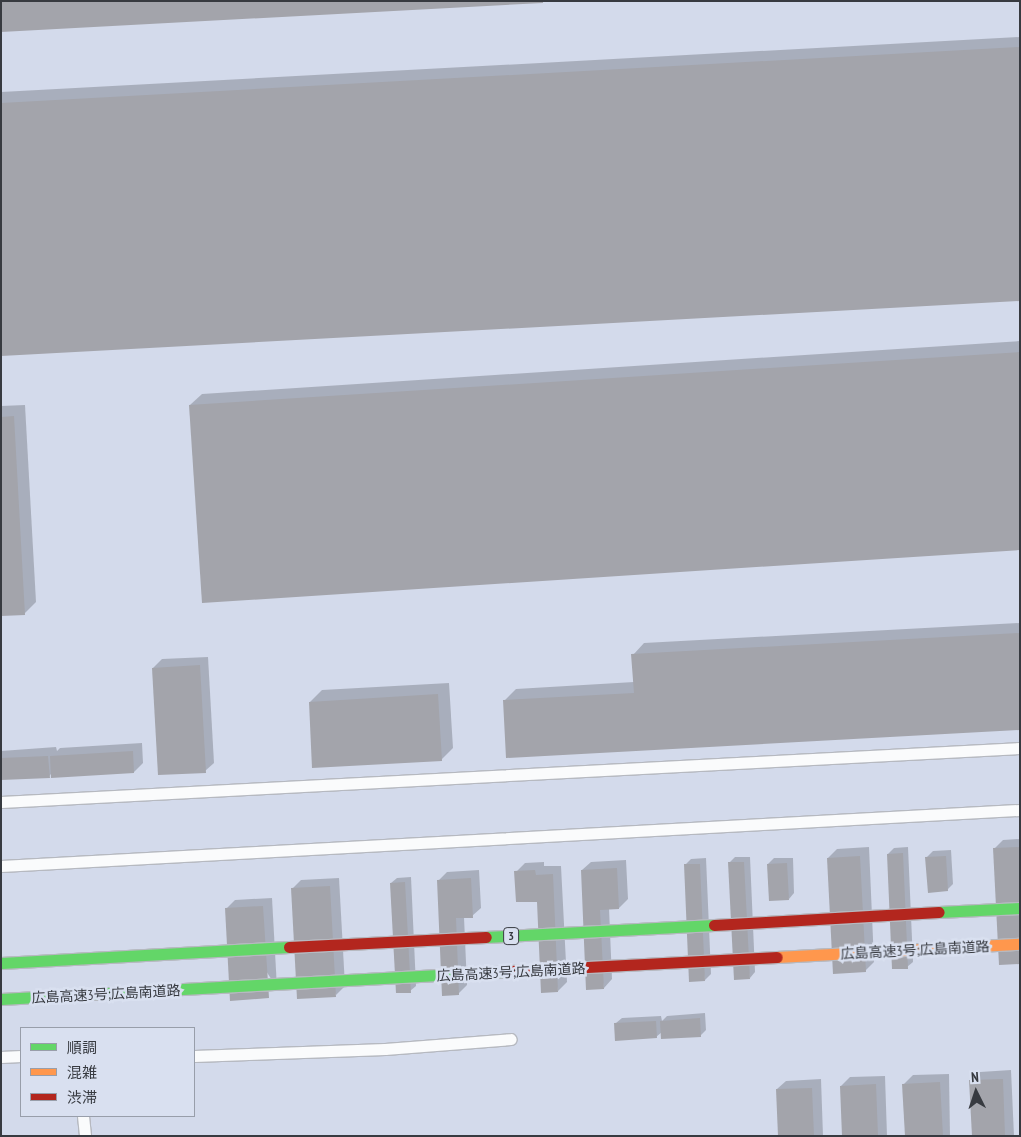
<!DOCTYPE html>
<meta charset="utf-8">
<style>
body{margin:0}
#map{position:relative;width:1021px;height:1137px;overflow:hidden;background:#dee2eb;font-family:"PT Sans Narrow","Noto Sans JP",sans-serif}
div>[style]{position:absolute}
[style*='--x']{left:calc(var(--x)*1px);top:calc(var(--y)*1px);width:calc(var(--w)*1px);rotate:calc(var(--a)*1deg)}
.built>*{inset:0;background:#d3daeb}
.shadow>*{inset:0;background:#0003}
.building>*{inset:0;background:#a3a4ab}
.roads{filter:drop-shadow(1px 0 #b6b9c0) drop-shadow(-1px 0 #b6b9c0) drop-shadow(0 1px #b6b9c0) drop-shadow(0 -1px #b6b9c0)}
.lane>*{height:11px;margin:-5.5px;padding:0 5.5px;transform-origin:5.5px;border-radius:5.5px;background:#fafbfc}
.fast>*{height:11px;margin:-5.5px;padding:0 5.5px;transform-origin:5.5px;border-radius:5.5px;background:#63d668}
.slow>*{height:11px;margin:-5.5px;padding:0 5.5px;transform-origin:5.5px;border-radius:5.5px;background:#ff974d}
.jam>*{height:11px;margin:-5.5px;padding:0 5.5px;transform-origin:5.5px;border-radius:5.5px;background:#b3261e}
span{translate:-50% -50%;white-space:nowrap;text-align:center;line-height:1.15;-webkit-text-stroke:5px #d9e0f0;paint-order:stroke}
.shield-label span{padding:1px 4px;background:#d9e0f0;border:1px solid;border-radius:4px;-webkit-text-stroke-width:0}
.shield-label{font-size:12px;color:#373a40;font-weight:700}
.street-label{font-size:14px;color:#373a40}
.frame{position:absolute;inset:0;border:2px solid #373a40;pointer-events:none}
.legend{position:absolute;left:20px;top:1027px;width:175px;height:90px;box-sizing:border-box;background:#d9e0f0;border:1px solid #989eaa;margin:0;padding:6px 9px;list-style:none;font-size:15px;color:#373a40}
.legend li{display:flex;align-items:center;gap:10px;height:25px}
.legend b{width:25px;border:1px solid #989eaa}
.north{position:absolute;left:951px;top:1067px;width:50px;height:50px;-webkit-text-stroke:4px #d9e0f0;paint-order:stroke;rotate:356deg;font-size:14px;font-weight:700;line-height:20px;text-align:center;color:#373a40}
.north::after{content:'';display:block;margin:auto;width:18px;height:22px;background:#373a40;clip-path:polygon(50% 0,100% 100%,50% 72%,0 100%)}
</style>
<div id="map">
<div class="built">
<i style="clip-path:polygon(evenodd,1px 1px,1020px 1px,1020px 1136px,1px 1136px,1px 1px,21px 1028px,194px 1028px,194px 1116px,21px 1116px,21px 1028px)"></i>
</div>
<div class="shadow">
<i style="clip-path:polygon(1020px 37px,1020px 300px,1px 355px,1px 92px)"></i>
<i style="clip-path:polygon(1020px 341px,1020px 548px,190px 405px,202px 394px)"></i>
<i style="clip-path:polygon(25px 405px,36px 602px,24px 614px,1px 615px,1px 406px)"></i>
<i style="clip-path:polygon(1020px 623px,1020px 728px,504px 701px,516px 689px,634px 682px,633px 655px,644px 643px)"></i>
<i style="clip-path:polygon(208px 657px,214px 763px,205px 771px,153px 668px,162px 659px)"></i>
<i style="clip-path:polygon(449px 683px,453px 748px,441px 760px,310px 702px,322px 690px)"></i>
<i style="clip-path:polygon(142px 743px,143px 763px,134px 772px,52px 773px,49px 776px,1px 779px,1px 751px,56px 747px,57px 751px,60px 748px)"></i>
<i style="clip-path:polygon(1020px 839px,1020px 962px,994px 849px,1003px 840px)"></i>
<i style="clip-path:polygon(869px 847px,874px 962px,865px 971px,828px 858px,837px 849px)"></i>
<i style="clip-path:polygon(908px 847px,913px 962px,907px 967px,888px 854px,894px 848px)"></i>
<i style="clip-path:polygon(951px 850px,953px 884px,947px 890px,927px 857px,933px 851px)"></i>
<i style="clip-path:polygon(735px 857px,750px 857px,755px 972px,750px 978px,729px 863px)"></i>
<i style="clip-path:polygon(706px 858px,711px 974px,705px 980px,685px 865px,691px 859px)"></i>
<i style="clip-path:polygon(774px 858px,793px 858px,794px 893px,789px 899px,768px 864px)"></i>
<i style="clip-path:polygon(626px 860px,628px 899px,619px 908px,609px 908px,612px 979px,604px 988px,582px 870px,591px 862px)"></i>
<i style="clip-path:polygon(544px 862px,544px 866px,561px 866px,567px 982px,558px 991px,538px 900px,516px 872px,525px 863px)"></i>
<i style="clip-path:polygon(479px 870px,481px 908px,472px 916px,464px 917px,467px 985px,458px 994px,438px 881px,447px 872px)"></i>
<i style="clip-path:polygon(411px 877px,416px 986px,410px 991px,391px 883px,397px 878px)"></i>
<i style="clip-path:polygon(339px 878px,345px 986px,336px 995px,292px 889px,301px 880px)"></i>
<i style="clip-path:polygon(272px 898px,277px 988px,226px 909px,235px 900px)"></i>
<i style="clip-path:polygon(705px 1013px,706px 1030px,700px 1036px,662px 1032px,656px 1037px,616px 1023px,622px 1018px,661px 1016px,662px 1021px,667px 1016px)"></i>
<i style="clip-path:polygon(1011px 1070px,1014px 1136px,973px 1136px,971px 1081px,980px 1072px)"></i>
<i style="clip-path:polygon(949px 1074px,950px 1136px,906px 1136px,904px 1084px,913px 1075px)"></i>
<i style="clip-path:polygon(885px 1076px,887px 1136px,843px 1136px,841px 1086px,850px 1077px)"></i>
<i style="clip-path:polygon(821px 1079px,823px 1136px,779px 1136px,777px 1089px,786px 1081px)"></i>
</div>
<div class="building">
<i style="clip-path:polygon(1px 1px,543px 1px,543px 3px,1px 32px)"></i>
<i style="clip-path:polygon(1020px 47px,1020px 301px,1px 356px,1px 103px)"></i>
<i style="clip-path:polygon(1020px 352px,1020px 550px,202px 603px,189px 405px)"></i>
<i style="clip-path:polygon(14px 416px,25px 615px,1px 616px,1px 417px)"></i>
<i style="clip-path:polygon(1020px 633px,1020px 730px,506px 758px,503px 700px,634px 693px,631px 654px)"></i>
<i style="clip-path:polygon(200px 665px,206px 773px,158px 775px,152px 668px)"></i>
<i style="clip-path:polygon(438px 694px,442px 761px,312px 768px,309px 702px)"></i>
<i style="clip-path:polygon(133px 751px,134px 773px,51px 778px,50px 756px)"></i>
<i style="clip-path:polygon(48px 756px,50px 778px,1px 780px,1px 758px)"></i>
<i style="clip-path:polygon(1020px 847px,1020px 964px,999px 965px,993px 848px)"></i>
<i style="clip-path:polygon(903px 853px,908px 969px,892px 969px,887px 854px)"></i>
<i style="clip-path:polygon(860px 856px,866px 972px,833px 974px,827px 858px)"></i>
<i style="clip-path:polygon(946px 856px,948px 891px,928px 893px,925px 857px)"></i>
<i style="clip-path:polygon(728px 862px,744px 862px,750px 979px,734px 980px)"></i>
<i style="clip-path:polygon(787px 863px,789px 900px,769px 901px,767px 864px)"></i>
<i style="clip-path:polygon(684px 864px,700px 864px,705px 981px,689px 982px)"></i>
<i style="clip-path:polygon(617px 868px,619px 909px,600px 910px,604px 989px,586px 990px,581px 870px)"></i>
<i style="clip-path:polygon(535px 870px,536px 875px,553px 874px,558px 992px,541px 993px,537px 902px,516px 902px,514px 871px)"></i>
<i style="clip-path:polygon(471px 878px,473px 918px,456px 918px,459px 995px,442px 996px,437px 880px)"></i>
<i style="clip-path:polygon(405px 882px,411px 993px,396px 993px,390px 883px)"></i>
<i style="clip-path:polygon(330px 886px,336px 997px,297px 999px,291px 888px)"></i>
<i style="clip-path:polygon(263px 906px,269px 998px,230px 1001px,225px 908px)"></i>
<i style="clip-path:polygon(700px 1018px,701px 1037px,661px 1039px,660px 1021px)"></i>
<i style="clip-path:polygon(656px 1021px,657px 1038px,615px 1041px,614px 1023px)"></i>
<i style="clip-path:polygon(1003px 1079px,1005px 1136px,972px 1136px,969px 1080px)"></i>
<i style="clip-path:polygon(940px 1082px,943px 1136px,905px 1136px,902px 1084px)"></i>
<i style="clip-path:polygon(876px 1084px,878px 1136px,842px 1136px,840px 1086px)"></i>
<i style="clip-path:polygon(812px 1088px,814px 1136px,778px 1136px,776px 1089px)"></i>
</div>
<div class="roads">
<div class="lane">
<i style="--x:1;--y:802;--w:1020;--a:-3.03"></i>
<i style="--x:1;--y:866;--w:1021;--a:-3.15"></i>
<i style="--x:194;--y:1056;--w:191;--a:-2.1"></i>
<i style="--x:385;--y:1049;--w:126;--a:-4.5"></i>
<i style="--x:1;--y:1057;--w:20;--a:-3"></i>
<i style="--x:83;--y:1116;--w:20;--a:84"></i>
</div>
<div class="fast">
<i style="--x:939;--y:912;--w:81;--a:-2.8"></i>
<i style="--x:486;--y:937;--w:228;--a:-3"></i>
<i style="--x:1;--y:963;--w:288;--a:-3.2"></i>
<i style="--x:1;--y:999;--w:512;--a:-3.14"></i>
</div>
<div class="slow">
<i style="--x:777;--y:957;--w:243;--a:-3.1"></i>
</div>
<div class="jam">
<i style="--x:714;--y:925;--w:225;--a:-3.3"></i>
<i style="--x:289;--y:947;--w:197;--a:-2.9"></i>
<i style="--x:512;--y:971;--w:265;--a:-3"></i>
</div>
</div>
<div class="shield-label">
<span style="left:511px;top:936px">3</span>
</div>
<div class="street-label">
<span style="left:915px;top:950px;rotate:-3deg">広島高速3号;広島南道路</span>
<span style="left:511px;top:972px;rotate:-3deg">広島高速3号;広島南道路</span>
<span style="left:106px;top:994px;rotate:-3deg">広島高速3号;広島南道路</span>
</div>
<div class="frame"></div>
<ul class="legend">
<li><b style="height:6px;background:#63d668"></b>順調</li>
<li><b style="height:6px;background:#ff974d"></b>混雑</li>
<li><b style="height:6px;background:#b3261e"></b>渋滞</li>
</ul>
<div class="north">N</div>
</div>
